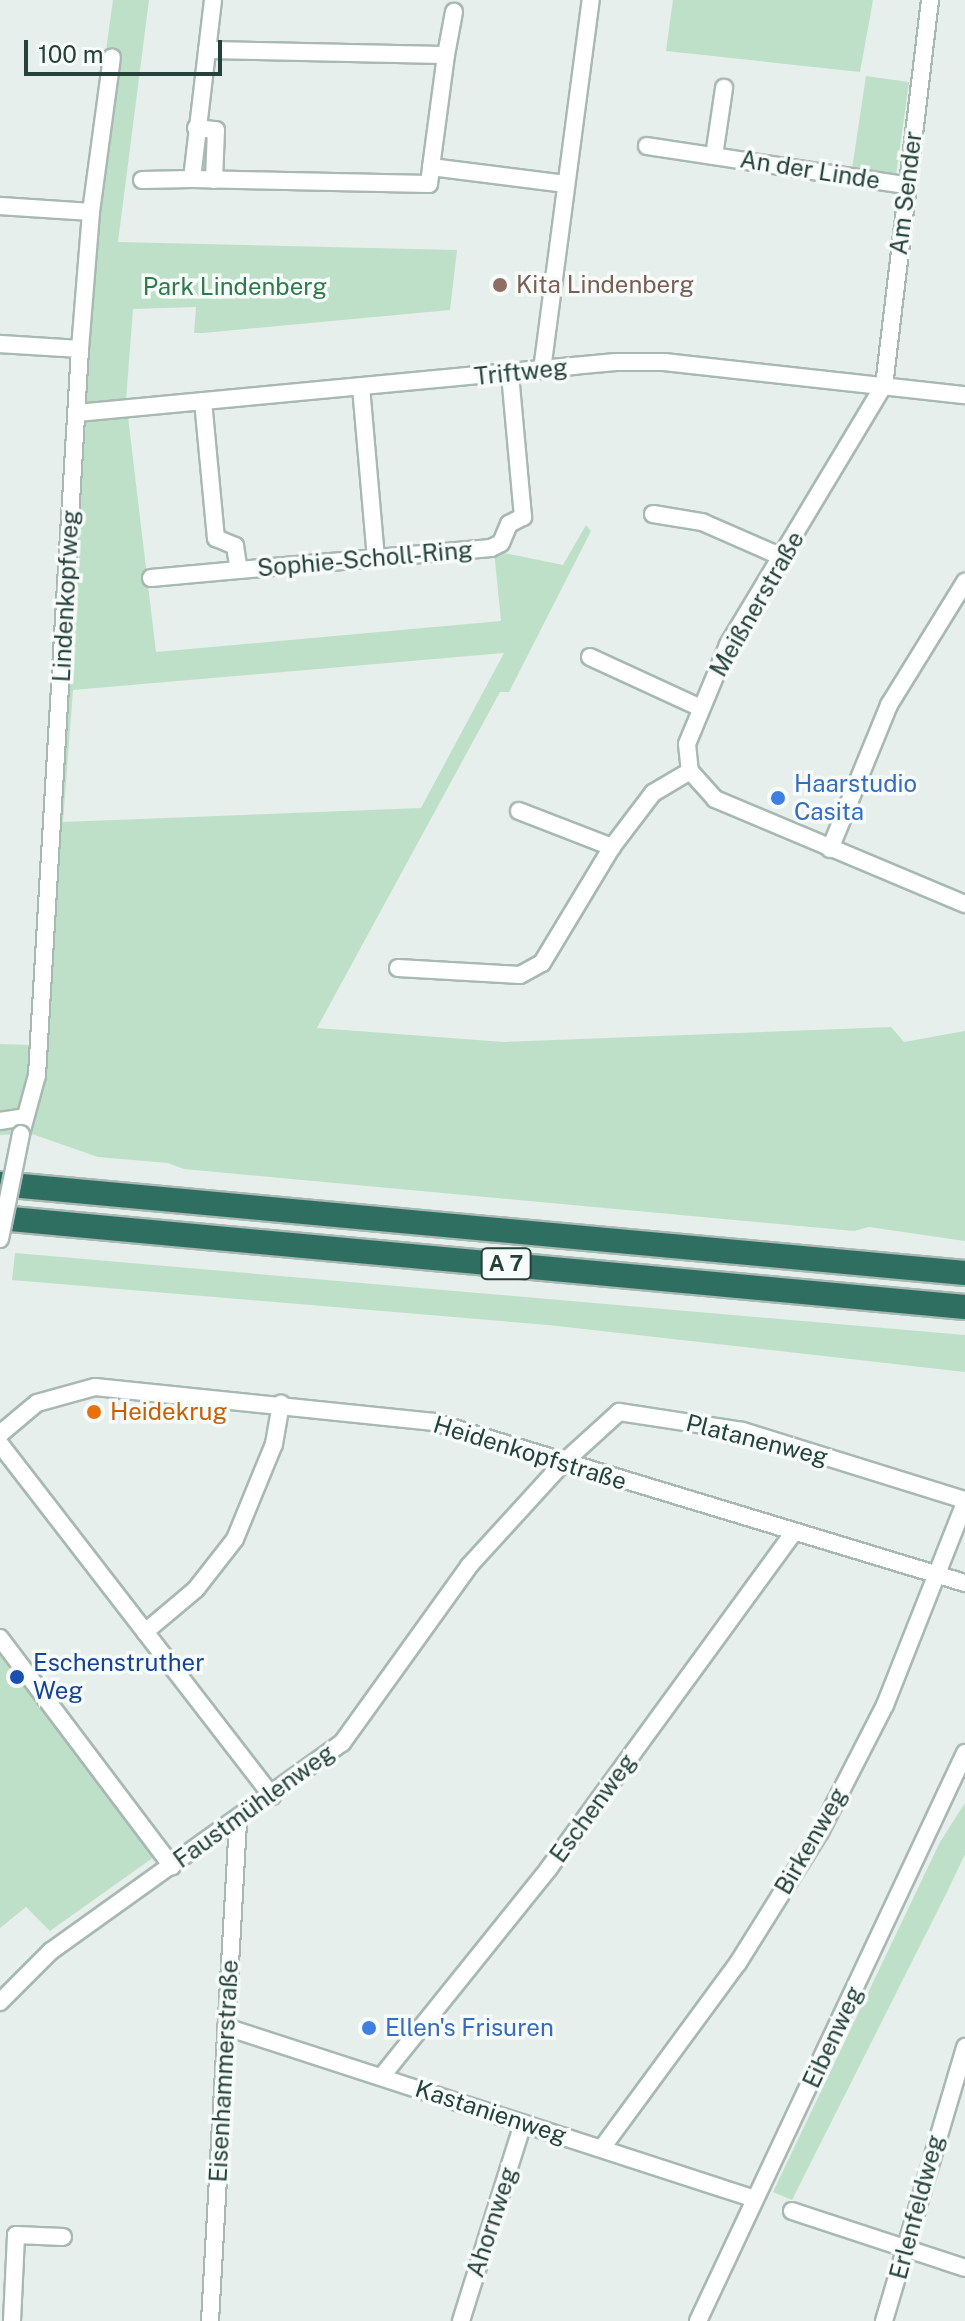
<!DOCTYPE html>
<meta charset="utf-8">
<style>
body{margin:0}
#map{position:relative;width:965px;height:2321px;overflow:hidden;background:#e6efeb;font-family:"Public Sans",sans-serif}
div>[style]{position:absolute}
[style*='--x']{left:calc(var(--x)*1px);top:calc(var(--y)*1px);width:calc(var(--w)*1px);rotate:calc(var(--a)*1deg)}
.green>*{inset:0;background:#bfe0c8}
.roads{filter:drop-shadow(2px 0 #a8b8b2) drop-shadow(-2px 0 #a8b8b2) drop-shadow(0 2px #a8b8b2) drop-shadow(0 -2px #a8b8b2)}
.street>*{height:16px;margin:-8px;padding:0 8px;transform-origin:8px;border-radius:8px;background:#fff}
.highway>*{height:24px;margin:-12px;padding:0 12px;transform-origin:12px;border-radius:12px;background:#2f6f62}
.bridges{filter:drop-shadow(2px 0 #a8b8b2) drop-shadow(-2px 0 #a8b8b2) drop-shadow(0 2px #a8b8b2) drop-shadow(0 -2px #a8b8b2)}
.street-bridge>*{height:16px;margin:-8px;padding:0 8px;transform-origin:8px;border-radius:8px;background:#fff}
.dots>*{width:22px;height:22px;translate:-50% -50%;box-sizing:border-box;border:4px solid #f7fbf9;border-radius:50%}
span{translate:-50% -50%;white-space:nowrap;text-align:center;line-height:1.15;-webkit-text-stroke:7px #f7fbf9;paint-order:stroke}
.shield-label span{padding:2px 6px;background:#f7fbf9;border:2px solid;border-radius:6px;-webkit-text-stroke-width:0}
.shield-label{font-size:22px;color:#24423a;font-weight:700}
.street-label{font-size:24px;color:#24423a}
.education-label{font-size:24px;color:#785e54}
.left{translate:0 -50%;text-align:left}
.park-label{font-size:24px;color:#2d7a4b}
.shop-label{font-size:24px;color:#366cbe}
.food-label{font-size:24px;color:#c56008}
.transit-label{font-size:24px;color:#164399}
.scale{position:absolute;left:24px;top:40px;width:198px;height:36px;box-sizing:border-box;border:4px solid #24423a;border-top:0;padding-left:10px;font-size:24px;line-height:28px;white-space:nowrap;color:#24423a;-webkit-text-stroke:6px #f7fbf9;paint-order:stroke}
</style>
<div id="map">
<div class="green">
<i style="clip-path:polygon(evenodd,113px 0,149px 0,118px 242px,457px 250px,450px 310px,203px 333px,194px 333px,196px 307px,133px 309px,126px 400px,156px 652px,501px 621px,494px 551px,563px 565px,586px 525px,591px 531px,509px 692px,500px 692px,317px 1028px,504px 1042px,891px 1027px,904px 1042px,965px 1031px,965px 1241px,869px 1227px,854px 1231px,184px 1169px,168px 1163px,98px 1157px,29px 1133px,0 1135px,0 1044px,31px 1045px,66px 432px,85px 435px,104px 65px,113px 0,504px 653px,421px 808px,63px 822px,73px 690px,504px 653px)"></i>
<i style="clip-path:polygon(673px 0,873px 0,860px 72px,666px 51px)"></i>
<i style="clip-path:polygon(866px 76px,909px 82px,896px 175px,852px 169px)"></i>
<i style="clip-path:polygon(15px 1253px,965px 1335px,965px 1372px,548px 1325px,12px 1280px)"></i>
<i style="clip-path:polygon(0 1656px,154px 1857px,50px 1931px,26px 1907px,0 1928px)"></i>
<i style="clip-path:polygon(965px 1803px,965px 1854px,947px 1892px,792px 2200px,773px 2192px,940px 1842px)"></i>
</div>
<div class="roads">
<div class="street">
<i style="--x:213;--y:0;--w:180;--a:96.7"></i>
<i style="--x:192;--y:179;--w:237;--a:1.2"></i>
<i style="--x:429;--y:184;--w:17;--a:-83"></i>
<i style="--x:431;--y:167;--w:136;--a:7.2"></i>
<i style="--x:930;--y:0;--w:388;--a:96.8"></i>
<i style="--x:884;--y:385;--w:303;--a:121"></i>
<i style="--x:728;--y:645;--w:107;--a:112.5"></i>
<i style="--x:687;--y:744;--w:27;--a:84"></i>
<i style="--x:690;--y:771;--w:38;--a:48"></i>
<i style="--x:715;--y:799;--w:271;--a:22.8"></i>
<i style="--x:207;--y:50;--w:239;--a:1.2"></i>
<i style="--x:446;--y:55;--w:113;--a:97.6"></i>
<i style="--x:446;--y:55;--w:44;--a:-79.5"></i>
<i style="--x:196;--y:128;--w:20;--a:6"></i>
<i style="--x:216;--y:130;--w:50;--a:92.3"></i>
<i style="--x:647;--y:146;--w:262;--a:8.6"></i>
<i style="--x:714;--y:156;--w:69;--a:-81.6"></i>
<i style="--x:142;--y:180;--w:50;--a:-1.1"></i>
<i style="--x:0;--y:206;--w:91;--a:3.8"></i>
<i style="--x:0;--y:344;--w:80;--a:3.6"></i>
<i style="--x:542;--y:370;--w:373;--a:-82.5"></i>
<i style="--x:361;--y:387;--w:172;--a:85"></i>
<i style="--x:203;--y:401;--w:138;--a:84.6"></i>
<i style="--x:216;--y:538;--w:21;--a:23"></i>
<i style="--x:235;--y:546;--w:24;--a:81"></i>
<i style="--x:239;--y:570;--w:253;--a:-5"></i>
<i style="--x:491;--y:548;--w:11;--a:-27"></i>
<i style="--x:501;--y:543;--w:21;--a:-67"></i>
<i style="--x:509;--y:524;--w:16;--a:-27"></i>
<i style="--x:523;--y:517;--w:145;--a:-95.2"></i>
<i style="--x:77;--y:413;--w:541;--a:-5.41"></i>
<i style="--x:616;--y:362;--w:48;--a:0"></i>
<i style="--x:664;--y:362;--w:303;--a:6.3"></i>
<i style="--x:653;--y:514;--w:50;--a:9.3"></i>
<i style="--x:702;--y:522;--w:87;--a:23.6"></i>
<i style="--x:151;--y:578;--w:88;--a:-5.2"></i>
<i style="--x:590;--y:657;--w:122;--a:24.7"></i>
<i style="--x:519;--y:811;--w:100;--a:21.2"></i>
<i style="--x:830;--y:849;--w:156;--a:-67.7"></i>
<i style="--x:889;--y:705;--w:145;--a:-58.3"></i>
<i style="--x:398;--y:968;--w:122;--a:3.3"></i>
<i style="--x:520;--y:975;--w:25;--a:-29"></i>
<i style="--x:542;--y:963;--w:135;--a:-58.9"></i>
<i style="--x:612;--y:847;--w:68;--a:-52.8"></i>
<i style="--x:653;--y:793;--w:43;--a:-30.7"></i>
<i style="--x:0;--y:1121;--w:25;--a:-9"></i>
<i style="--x:21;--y:1134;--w:61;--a:-74.8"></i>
<i style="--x:37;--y:1075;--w:727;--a:-86.61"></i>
<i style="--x:80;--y:349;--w:137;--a:-85.4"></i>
<i style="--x:91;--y:212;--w:156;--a:-82.3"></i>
<i style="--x:0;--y:1434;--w:48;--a:-40"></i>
<i style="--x:37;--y:1403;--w:60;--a:-15.4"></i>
<i style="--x:95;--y:1387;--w:341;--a:5.9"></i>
<i style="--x:434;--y:1422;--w:555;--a:16.87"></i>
<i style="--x:0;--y:1444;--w:445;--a:52.3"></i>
<i style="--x:145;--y:1632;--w:67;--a:-40.1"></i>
<i style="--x:196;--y:1589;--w:63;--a:-52"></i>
<i style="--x:235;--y:1539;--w:103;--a:-67.7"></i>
<i style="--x:274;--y:1444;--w:41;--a:-80.1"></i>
<i style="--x:0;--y:1638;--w:286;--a:53"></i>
<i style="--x:0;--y:2002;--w:72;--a:-45"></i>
<i style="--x:51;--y:1951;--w:358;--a:-35.6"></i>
<i style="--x:342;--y:1743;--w:218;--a:-54.3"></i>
<i style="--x:469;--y:1566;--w:139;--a:-47.6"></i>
<i style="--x:563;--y:1463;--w:76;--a:-42.3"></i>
<i style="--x:619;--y:1412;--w:125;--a:8.7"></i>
<i style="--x:743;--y:1431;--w:232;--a:17.3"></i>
<i style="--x:226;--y:2027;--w:556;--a:18.01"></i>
<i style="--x:382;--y:2076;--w:267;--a:-51.2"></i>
<i style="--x:549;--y:1868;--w:414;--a:-53.9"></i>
<i style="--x:602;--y:2148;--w:230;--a:-53.7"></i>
<i style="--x:738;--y:1963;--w:155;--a:-58"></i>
<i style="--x:820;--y:1832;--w:143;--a:-62.9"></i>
<i style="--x:885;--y:1705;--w:217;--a:-68.4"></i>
<i style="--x:792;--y:2211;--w:182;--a:18.2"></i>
<i style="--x:12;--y:2321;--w:86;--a:-87.3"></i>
<i style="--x:16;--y:2235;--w:47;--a:2.4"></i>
<i style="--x:210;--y:2321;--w:501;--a:-86.79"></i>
<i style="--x:461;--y:2321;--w:207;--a:-72.6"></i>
<i style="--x:698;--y:2321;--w:628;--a:-64.82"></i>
<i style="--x:884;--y:2321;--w:286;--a:-73.5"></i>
</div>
<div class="highway">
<i style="--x:0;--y:1184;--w:969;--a:5.27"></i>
<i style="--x:0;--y:1218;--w:969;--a:5.27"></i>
</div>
</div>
<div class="bridges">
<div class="street-bridge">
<i style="--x:0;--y:1239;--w:107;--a:-78.7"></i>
</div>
</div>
<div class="dots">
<i style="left:500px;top:285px;background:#8d6e63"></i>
<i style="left:778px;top:798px;background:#3f7fe0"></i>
<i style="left:94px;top:1412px;background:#e8710a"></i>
<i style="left:17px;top:1677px;background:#1a4fb4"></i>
<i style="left:369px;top:2028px;background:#3f7fe0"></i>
</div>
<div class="shield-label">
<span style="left:506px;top:1264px">A 7</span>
</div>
<div class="street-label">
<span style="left:810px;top:170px;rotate:9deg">An der Linde</span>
<span style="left:906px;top:193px;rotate:-83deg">Am Sender</span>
<span style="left:521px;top:372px;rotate:-6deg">Triftweg</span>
<span style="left:365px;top:559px;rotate:-5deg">Sophie-Scholl-Ring</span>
<span style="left:66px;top:596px;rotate:-87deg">Lindenkopfweg</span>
<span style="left:757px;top:604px;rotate:-60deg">Meißnerstraße</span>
<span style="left:757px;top:1440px;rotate:14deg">Platanenweg</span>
<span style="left:530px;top:1453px;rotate:17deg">Heidenkopfstraße</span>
<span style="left:254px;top:1806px;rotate:-36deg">Faustmühlenweg</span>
<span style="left:593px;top:1808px;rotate:-54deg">Eschenweg</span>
<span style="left:811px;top:1841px;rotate:-60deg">Birkenweg</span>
<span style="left:833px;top:2037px;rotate:-65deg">Eibenweg</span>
<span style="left:224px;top:2071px;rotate:-87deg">Eisenhammerstraße</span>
<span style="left:491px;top:2112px;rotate:18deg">Kastanienweg</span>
<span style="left:917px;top:2207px;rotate:-75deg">Erlenfeldweg</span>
<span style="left:492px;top:2222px;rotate:-72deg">Ahornweg</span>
</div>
<div class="education-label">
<span class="left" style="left:516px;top:285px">Kita Lindenberg</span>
</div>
<div class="park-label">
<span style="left:235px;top:287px">Park Lindenberg</span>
</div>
<div class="shop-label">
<span class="left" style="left:794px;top:798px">Haarstudio<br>Casita</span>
<span class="left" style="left:385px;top:2028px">Ellen's Frisuren</span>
</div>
<div class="food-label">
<span class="left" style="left:110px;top:1412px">Heidekrug</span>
</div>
<div class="transit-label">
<span class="left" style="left:33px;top:1677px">Eschenstruther<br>Weg</span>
</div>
<div class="scale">100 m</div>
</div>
